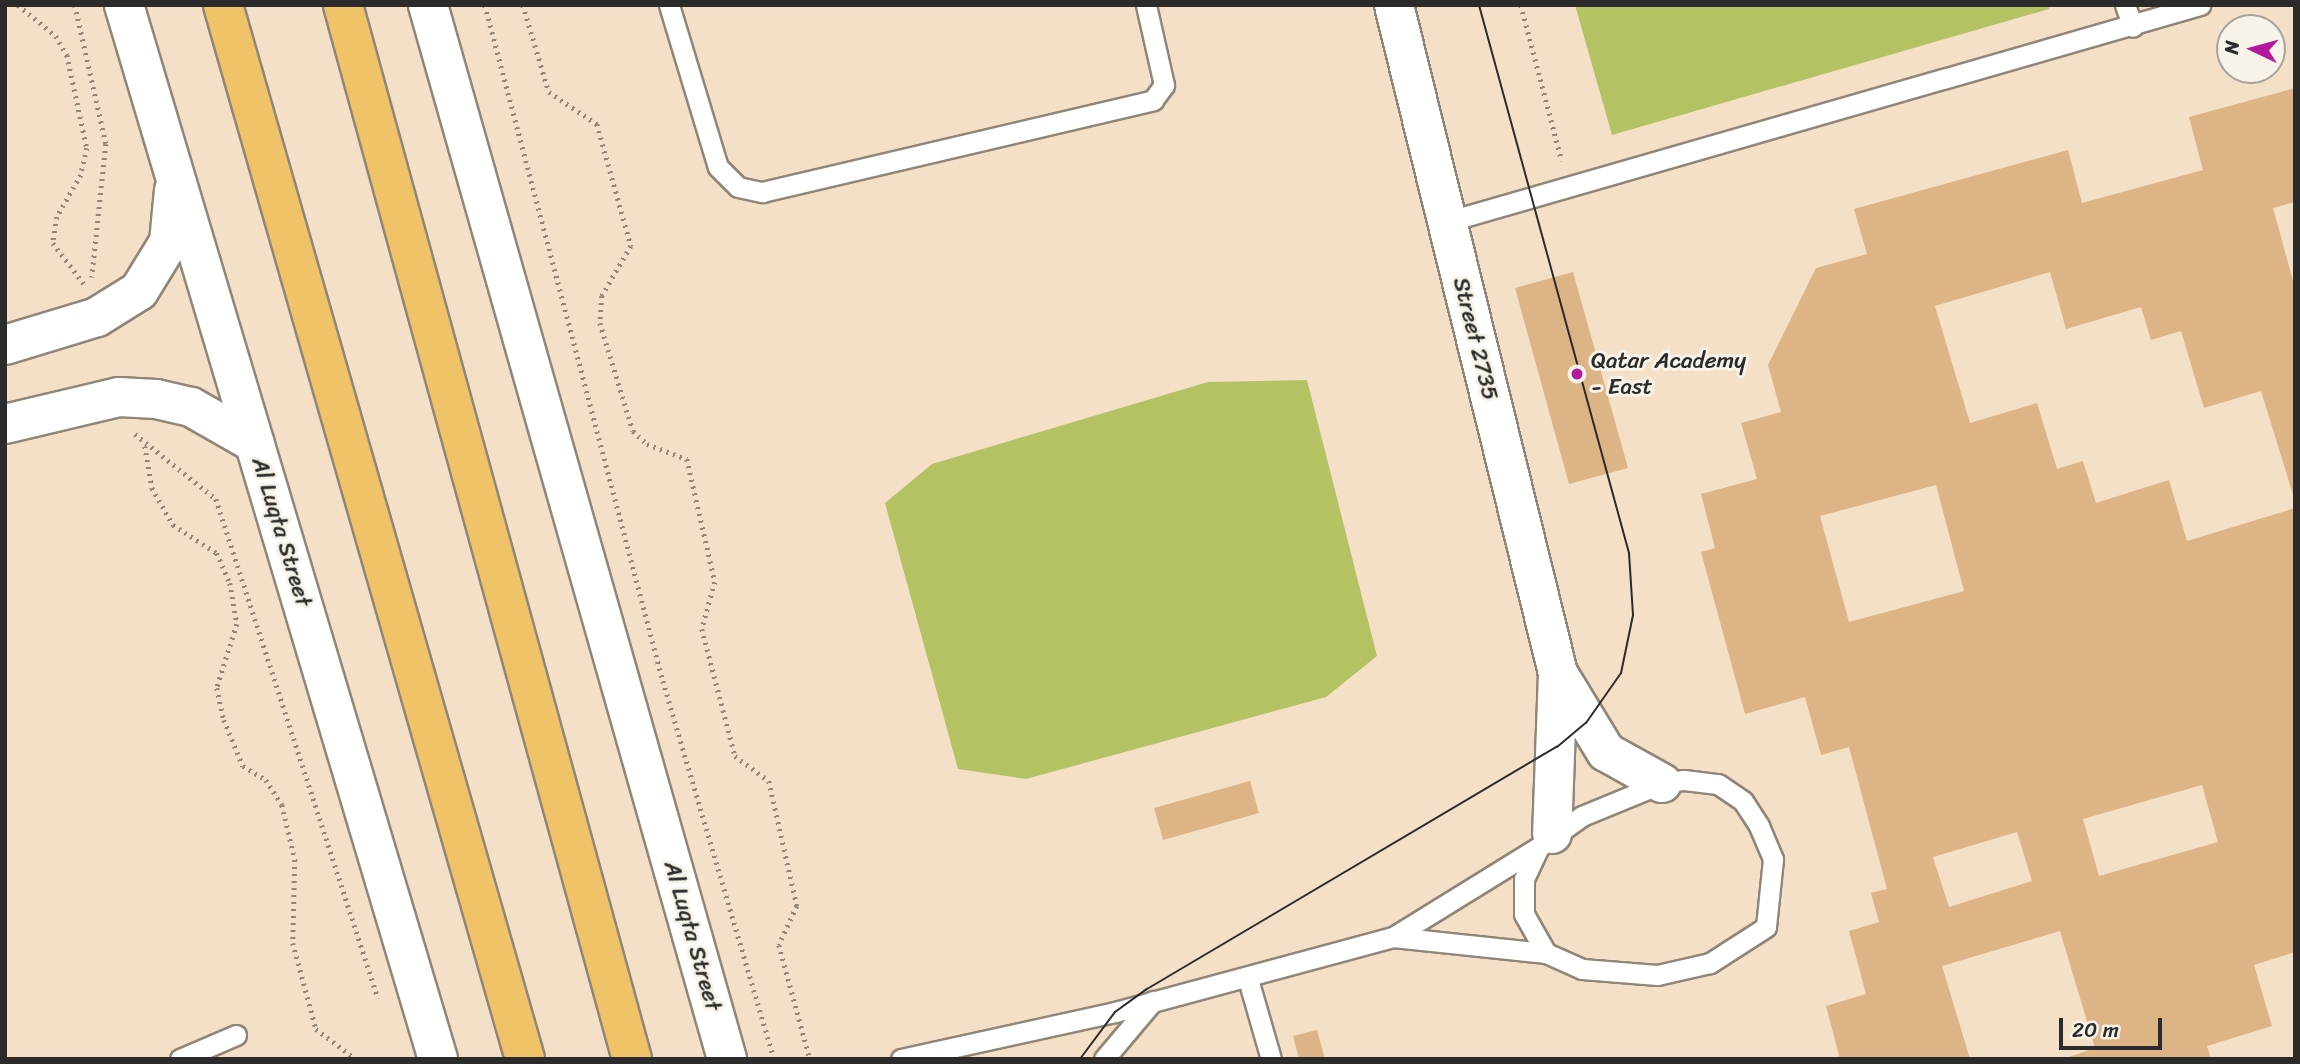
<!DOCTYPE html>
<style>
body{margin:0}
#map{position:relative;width:2300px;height:1064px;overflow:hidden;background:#f4e0c6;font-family:Sriracha,sans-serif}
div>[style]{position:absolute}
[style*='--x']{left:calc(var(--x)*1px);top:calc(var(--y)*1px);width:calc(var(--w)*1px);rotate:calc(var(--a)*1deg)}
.green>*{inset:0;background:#b4c264}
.building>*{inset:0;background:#ddb485}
.path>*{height:4.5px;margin-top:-2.25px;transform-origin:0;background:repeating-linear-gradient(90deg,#908678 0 2px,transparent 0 7px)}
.roads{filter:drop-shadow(2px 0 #908678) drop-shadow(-2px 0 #908678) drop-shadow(0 2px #908678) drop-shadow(0 -2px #908678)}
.lane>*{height:19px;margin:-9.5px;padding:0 9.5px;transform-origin:9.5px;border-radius:9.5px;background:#fff}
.street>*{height:38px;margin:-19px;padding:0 19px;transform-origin:19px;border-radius:19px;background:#fff}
.primary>*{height:38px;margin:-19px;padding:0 19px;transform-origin:19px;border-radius:19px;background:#f0c369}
.tram>*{height:2px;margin:-1px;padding:0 1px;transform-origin:1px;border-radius:1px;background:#2b2b2b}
.dots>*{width:19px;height:19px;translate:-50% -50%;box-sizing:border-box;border:4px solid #f7f3e8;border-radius:50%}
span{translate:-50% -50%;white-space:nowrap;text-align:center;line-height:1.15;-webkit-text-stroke:6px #f7f3e8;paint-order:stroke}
.street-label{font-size:23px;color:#2b2b2b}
.poi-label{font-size:23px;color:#2b2b2b}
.left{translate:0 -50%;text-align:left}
.frame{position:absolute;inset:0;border:7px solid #2b2b2b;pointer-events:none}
.north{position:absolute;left:2216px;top:14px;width:70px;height:70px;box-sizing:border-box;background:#f7f3e8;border:2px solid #a5a39c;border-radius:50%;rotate:275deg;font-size:19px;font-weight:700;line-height:28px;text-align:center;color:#2b2b2b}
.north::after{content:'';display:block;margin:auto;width:24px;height:32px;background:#b5179e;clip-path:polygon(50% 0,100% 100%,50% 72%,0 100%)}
.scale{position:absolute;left:2059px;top:1018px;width:103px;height:32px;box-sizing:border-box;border:4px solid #2b2b2b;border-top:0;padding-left:9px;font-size:21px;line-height:24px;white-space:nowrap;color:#2b2b2b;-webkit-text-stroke:5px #f7f3e8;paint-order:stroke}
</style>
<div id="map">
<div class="green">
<i style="clip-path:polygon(1575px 5px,2048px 5px,2049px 9px,1612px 135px)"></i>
<i style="clip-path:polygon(1307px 380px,1377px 656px,1326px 697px,1026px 779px,958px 769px,885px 503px,932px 464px,1208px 382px)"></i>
</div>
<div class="building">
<i style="clip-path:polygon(evenodd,2295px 88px,2295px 202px,2273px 208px,2295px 288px,2295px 501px,2261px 391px,2204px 408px,2181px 331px,2151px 340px,2141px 307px,2066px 329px,2050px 272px,1935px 306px,1970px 423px,2037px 403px,2057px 469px,2083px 461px,2096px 503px,2169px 480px,2187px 541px,2295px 508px,2295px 952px,2254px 965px,2272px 1026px,2207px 1046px,2211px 1059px,2063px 1059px,2095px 1048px,2060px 931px,1942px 966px,1970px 1059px,1840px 1059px,1826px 1006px,1866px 994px,1849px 931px,1879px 922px,1871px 893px,1887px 889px,1849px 747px,1821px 755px,1805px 697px,1745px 714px,1701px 552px,1715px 548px,1701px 494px,1757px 479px,1741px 423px,1781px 412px,1768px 365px,1816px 268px,1867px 254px,1854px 209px,2068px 150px,2082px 203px,2203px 170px,2189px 117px,2295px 88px,1936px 485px,1964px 591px,1849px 622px,1820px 516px,1936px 485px,2295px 88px,2202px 785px,2218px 842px,2099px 876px,2083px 819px,2202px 785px,2295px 88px,2017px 832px,2032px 881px,1949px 907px,1933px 857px,2017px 832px)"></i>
<i style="clip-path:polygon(1573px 272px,1628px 468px,1569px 484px,1515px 288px)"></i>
<i style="clip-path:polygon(1250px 781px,1259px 813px,1163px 840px,1154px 808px)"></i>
<i style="clip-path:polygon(1317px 1030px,1325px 1059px,1299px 1059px,1293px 1036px)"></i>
</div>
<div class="path">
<i style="--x:18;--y:5;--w:49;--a:39.2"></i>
<i style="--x:56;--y:36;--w:22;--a:60"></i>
<i style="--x:67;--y:55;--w:95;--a:77.9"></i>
<i style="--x:87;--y:148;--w:28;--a:103"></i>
<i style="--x:81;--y:175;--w:48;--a:119.7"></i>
<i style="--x:57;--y:217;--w:26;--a:99"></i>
<i style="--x:53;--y:243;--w:51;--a:52.9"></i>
<i style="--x:75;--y:5;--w:142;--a:77.4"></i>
<i style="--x:106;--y:144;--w:134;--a:96"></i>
<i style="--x:485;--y:5;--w:699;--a:75.25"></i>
<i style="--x:663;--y:681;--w:394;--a:73.6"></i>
<i style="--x:523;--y:5;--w:91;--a:73.4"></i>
<i style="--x:549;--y:92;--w:58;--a:33.7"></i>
<i style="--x:597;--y:124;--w:127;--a:74.4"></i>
<i style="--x:631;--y:246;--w:58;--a:120.1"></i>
<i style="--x:602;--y:296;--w:27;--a:94"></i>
<i style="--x:600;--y:323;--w:113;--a:73"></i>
<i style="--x:633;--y:431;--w:19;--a:43"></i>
<i style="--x:647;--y:444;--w:43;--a:20.6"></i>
<i style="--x:687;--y:459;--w:126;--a:77.2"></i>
<i style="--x:715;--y:582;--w:49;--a:105.5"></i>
<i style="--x:702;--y:629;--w:131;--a:75.4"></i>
<i style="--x:735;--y:756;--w:42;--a:36.3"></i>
<i style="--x:769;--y:781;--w:128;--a:77.4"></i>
<i style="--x:797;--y:906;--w:43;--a:114.8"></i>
<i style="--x:779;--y:945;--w:118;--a:74.8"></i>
<i style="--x:1521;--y:5;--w:161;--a:75.3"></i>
<i style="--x:135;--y:434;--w:104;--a:38.7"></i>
<i style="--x:216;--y:499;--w:525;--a:72.01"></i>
<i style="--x:145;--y:446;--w:43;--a:80.5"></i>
<i style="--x:152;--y:488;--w:43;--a:60.4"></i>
<i style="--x:173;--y:525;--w:52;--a:32.5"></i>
<i style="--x:217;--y:553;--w:33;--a:67"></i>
<i style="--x:230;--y:583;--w:42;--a:80.3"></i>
<i style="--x:237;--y:624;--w:67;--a:107.4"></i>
<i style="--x:217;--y:688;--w:33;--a:78"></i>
<i style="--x:224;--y:720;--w:50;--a:67.6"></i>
<i style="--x:243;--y:766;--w:27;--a:31"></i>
<i style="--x:266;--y:780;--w:30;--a:57"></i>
<i style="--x:282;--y:805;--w:57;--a:76.7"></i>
<i style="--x:295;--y:860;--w:83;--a:91.4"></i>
<i style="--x:293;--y:943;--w:89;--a:75"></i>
<i style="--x:316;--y:1029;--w:50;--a:36.9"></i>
</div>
<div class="roads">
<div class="lane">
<i style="--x:669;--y:5;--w:169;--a:73.2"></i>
<i style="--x:718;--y:167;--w:28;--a:45"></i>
<i style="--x:738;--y:187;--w:25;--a:12"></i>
<i style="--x:762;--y:192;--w:402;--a:-13.2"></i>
<i style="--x:1153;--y:100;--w:19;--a:-54"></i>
<i style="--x:1164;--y:85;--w:82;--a:-102.7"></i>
<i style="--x:2125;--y:5;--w:23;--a:70"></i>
<i style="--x:1446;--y:222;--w:785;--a:-16.06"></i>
<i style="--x:1684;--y:780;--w:34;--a:7"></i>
<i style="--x:1718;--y:784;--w:30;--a:34"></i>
<i style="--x:1743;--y:801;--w:30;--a:57"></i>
<i style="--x:1759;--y:826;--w:36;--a:67"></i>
<i style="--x:1773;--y:859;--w:68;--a:95.9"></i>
<i style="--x:1766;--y:927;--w:67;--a:147.3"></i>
<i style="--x:1710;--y:963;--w:54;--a:167.2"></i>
<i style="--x:1657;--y:975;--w:75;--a:-175.4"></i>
<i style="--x:1582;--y:969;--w:39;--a:-156"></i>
<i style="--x:1546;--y:953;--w:45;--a:-119.4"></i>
<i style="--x:1524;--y:914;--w:35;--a:-90"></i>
<i style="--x:1524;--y:879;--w:35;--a:-65"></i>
<i style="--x:1539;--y:847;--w:53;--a:-35.8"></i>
<i style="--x:1582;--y:816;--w:87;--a:-22.4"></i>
<i style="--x:1662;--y:783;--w:22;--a:-8"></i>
<i style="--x:1393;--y:937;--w:154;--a:6"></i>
<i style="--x:1248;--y:979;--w:83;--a:74"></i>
<i style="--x:180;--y:1059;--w:61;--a:-23.2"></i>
<i style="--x:901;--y:1059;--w:219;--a:-12.4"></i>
<i style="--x:1115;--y:1012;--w:288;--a:-15.1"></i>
<i style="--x:1393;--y:937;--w:172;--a:-31.7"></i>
<i style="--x:1104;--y:1059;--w:76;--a:-49.8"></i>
</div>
<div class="street">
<i style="--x:124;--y:5;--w:1100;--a:73.41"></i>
<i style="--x:428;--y:5;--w:1096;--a:74.16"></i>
<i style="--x:1394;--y:5;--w:688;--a:76.21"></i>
<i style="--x:1558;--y:673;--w:161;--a:92.1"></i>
<i style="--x:5;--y:345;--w:96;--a:-16.9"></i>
<i style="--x:97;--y:317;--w:49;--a:-31.8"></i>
<i style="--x:139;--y:291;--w:57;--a:-58.5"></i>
<i style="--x:169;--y:242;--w:52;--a:-84.5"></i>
<i style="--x:5;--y:424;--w:117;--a:-13.3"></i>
<i style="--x:119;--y:397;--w:37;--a:3"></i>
<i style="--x:156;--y:399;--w:36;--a:13"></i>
<i style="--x:191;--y:407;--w:73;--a:29.7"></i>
<i style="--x:1559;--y:675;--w:90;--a:58.6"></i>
<i style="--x:1606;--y:752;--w:64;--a:29"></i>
</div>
<div class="primary">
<i style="--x:223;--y:5;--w:1096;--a:74.01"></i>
<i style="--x:343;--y:5;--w:1093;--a:74.67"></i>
</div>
</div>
<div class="tram">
<i style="--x:1080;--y:1059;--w:59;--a:-53.3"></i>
<i style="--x:1115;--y:1012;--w:39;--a:-36"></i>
<i style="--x:1147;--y:989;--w:476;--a:-30.6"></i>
<i style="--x:1557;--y:747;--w:38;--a:-40"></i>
<i style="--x:1586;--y:723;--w:61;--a:-55"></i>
<i style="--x:1621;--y:673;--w:59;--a:-78.3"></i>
<i style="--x:1633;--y:615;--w:62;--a:-93.7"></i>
<i style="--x:1629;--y:553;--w:568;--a:-105.31"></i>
</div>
<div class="dots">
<i style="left:1577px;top:374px;background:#b5179e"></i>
</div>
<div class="street-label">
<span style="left:1475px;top:339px;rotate:76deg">Street 2735</span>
<span style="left:281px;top:532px;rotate:73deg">Al Luqta Street</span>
<span style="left:692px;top:936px;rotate:74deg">Al Luqta Street</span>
</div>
<div class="poi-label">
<span class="left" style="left:1591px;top:374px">Qatar Academy<br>- East</span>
</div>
<div class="frame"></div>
<div class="north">N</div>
<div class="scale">20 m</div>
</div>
